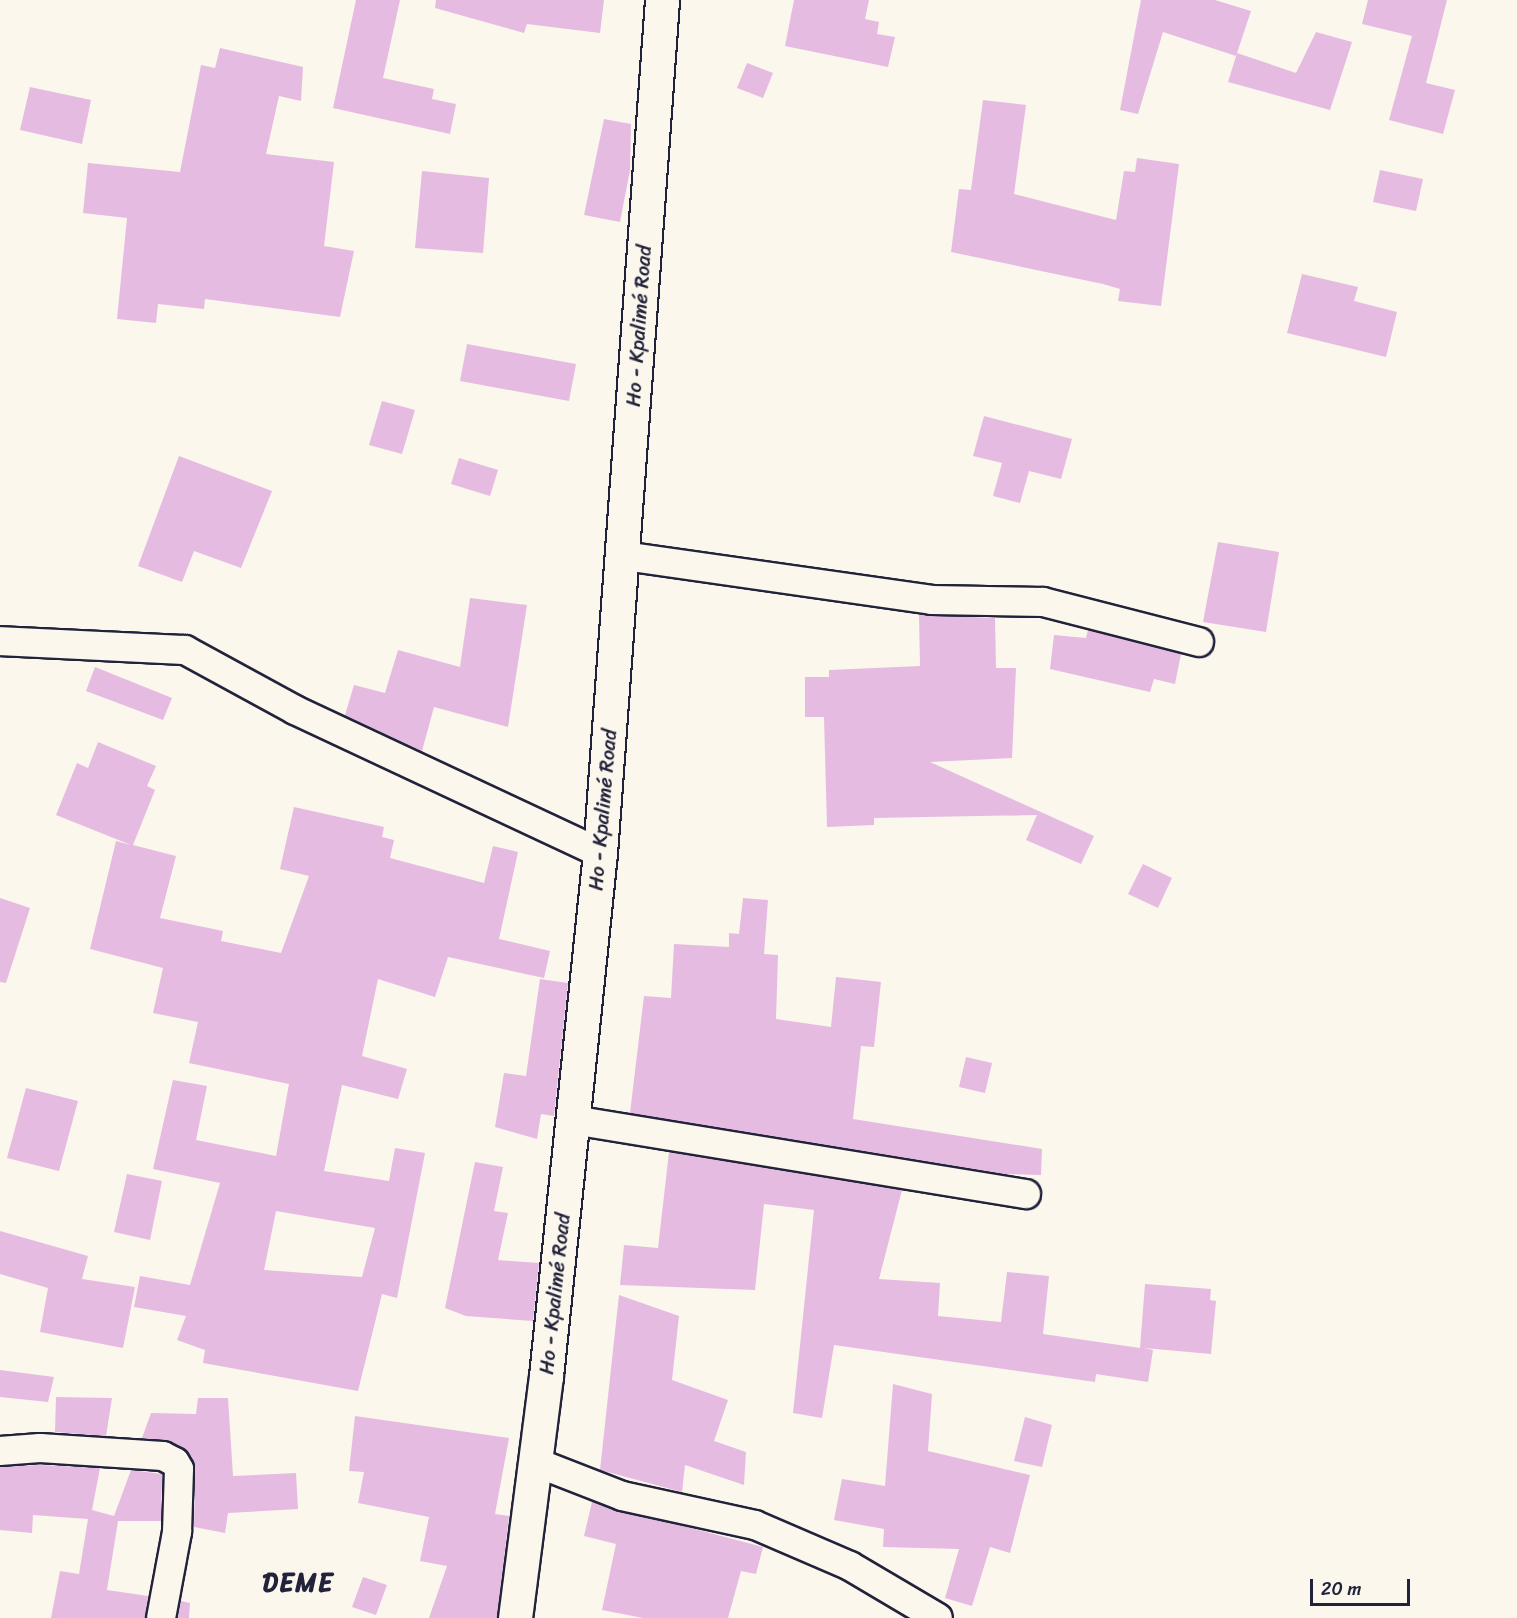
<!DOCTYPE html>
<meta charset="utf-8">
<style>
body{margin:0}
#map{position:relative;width:1517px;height:1618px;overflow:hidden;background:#fbf7ec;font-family:Sriracha,sans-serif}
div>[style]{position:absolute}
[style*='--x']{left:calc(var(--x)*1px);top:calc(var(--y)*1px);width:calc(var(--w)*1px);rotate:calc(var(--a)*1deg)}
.building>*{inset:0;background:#e6bbe2}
.roads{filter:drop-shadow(2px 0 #22223b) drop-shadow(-2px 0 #22223b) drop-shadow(0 2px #22223b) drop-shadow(0 -2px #22223b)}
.minor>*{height:28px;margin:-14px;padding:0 14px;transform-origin:14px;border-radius:14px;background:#fbf7ec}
.secondary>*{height:33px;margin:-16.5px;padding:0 16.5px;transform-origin:16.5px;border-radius:16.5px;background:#fbf7ec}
span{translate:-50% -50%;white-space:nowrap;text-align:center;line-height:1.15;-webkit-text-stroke:6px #fbf7ec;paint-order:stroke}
.street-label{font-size:20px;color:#22223b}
.district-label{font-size:26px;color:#22223b;font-weight:700;letter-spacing:1.5px}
.scale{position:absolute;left:1310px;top:1579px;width:100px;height:27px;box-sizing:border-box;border:3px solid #22223b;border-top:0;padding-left:8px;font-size:18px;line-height:21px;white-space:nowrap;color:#22223b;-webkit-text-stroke:4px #fbf7ec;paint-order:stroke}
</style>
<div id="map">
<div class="building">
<i style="clip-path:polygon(356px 0,400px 0,383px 78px,434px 89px,432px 99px,456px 104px,450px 134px,333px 108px)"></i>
<i style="clip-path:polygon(436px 0,604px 0,600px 33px,527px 24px,524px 33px,435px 8px)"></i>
<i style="clip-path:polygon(794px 0,869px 0,865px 19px,879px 22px,877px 34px,895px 37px,888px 67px,785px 46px)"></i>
<i style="clip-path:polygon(1141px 0,1215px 0,1251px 11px,1236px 56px,1163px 32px,1138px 114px,1120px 110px)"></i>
<i style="clip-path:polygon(1368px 0,1447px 0,1426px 83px,1455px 90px,1443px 134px,1389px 120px,1412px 36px,1362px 24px)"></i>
<i style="clip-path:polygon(1316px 32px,1352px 42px,1330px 110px,1228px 82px,1237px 53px,1296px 73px)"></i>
<i style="clip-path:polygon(220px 48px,303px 67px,301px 101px,279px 96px,266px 154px,334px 162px,324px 246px,354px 251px,340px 317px,205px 299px,204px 309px,158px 304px,156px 323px,117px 319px,127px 218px,83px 213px,88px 163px,180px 172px,201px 65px,215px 68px)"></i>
<i style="clip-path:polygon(747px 63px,773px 73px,763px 98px,737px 88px)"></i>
<i style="clip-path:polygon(30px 87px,91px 100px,82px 144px,20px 130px)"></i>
<i style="clip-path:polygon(983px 100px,1026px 105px,1014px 194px,1116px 220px,1124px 171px,1135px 172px,1137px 158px,1179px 164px,1161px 306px,1118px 301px,1120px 289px,1103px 284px,951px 252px,959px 189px,971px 190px)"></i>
<i style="clip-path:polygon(604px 119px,631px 124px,630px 170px,620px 222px,584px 215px)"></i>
<i style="clip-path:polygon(1380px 170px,1423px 179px,1416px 211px,1373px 202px)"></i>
<i style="clip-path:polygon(422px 171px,489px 178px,483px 253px,415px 248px)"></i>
<i style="clip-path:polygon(1302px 274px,1358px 287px,1354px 301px,1397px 312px,1386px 357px,1287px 333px)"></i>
<i style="clip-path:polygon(467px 344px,576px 364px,569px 401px,460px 381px)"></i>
<i style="clip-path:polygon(382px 401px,415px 410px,402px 454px,369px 445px)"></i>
<i style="clip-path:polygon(984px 416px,1072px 439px,1061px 479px,1029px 471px,1020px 503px,993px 496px,1002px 463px,973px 456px)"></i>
<i style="clip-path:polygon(179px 456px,272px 491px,241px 568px,194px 551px,182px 582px,138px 566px)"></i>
<i style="clip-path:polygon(459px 458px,498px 470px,490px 496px,451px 484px)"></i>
<i style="clip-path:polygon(1218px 542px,1279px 552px,1266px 632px,1203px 622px)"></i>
<i style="clip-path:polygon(470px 598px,527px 605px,508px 727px,434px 707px,422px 751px,345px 715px,354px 685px,385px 693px,398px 650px,460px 667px)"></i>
<i style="clip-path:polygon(919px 615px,995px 618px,996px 668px,1016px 668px,1012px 758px,930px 762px,1094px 836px,1081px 864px,1026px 840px,1037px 815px,874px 818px,874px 825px,827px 827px,824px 717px,805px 717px,805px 677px,829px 677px,829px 670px,920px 666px)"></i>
<i style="clip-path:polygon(1088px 630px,1181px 654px,1175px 684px,1154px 679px,1150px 692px,1050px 669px,1054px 635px,1086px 638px)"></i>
<i style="clip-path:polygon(95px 667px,172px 698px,163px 720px,86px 691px)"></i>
<i style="clip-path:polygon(evenodd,98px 742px,156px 766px,147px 786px,155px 790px,133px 845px,176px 856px,160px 918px,223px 931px,221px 941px,281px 953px,309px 876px,280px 869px,294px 807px,384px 827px,382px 837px,394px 840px,390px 858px,484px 883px,493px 846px,518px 852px,499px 939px,550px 951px,544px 978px,448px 957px,435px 997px,378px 979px,362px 1056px,407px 1069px,398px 1099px,342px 1085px,324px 1171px,389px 1181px,395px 1148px,425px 1153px,397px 1298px,382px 1294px,358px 1391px,203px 1363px,205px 1350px,177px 1340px,186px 1316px,134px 1307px,140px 1276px,190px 1285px,220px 1183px,153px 1169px,173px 1080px,207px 1086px,196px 1140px,276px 1156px,289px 1084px,189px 1063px,198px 1022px,153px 1013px,163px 968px,90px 949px,116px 841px,131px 845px,56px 815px,77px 763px,88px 768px,98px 742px,276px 1211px,375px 1228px,362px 1277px,264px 1270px,276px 1211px)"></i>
<i style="clip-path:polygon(1143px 864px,1172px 878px,1158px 908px,1128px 894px)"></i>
<i style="clip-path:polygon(0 898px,30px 908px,6px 983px,0 982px)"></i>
<i style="clip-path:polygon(743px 898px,768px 900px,764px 954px,778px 955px,776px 1019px,831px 1027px,836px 977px,881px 982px,874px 1047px,861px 1046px,853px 1119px,1042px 1149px,1041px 1175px,1005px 1174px,630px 1113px,644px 996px,671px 998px,674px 944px,729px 947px,729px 933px,739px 934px)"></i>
<i style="clip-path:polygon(540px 979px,568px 983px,554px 1116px,541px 1114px,537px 1139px,495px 1127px,504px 1073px,526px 1076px)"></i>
<i style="clip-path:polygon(966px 1057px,992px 1063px,985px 1093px,959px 1087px)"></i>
<i style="clip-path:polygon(26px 1088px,78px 1101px,59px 1171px,7px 1158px)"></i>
<i style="clip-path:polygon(669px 1152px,902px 1190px,879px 1279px,940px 1283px,938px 1316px,1001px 1322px,1007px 1272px,1049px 1276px,1043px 1334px,1140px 1348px,1145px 1284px,1211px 1289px,1210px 1300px,1216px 1301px,1211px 1354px,1144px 1348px,1153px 1350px,1148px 1382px,1096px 1374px,1095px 1382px,834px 1345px,822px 1418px,793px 1413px,814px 1210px,764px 1204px,755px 1290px,620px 1285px,624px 1245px,658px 1248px)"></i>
<i style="clip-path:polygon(475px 1162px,503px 1167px,494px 1211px,508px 1213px,498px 1260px,539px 1263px,533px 1321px,466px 1316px,445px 1308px)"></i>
<i style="clip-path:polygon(127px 1174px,162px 1181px,150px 1240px,114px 1232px)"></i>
<i style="clip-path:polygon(0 1231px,88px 1256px,82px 1279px,135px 1287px,123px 1348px,40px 1332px,48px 1288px,0 1274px)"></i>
<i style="clip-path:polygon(619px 1295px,679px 1316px,672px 1380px,728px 1400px,714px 1441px,746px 1452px,744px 1485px,685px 1465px,682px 1492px,600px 1470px)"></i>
<i style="clip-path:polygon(0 1370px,54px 1377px,48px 1402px,0 1397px)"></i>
<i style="clip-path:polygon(893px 1384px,932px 1394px,928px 1451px,1030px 1475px,1010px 1553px,990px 1547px,972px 1606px,945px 1598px,959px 1549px,883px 1547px,884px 1529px,834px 1520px,842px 1479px,885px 1486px)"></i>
<i style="clip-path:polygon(56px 1397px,112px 1398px,106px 1436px,55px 1432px)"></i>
<i style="clip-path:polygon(198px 1398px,228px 1398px,233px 1476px,296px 1473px,298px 1509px,228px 1513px,225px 1533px,194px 1527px,195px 1470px,189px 1454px,170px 1441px,142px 1438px,151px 1413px,196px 1414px)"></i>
<i style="clip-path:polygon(355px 1416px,509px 1438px,495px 1514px,509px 1516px,497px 1618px,429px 1618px,447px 1566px,420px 1561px,429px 1517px,358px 1503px,364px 1472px,349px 1471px)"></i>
<i style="clip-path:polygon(1025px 1417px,1052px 1425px,1042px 1467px,1014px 1461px)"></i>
<i style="clip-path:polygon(40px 1465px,100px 1468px,92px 1510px,114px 1516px,131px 1470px,162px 1474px,161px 1521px,118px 1521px,107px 1590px,148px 1596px,145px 1618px,51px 1618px,60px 1571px,79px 1574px,88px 1519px,33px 1515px,32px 1533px,0 1530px,0 1467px)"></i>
<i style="clip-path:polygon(592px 1502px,763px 1547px,756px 1574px,741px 1571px,728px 1618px,643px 1618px,602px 1610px,616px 1544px,584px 1536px)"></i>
<i style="clip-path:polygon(363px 1577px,387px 1585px,376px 1615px,352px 1607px)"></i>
<i style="clip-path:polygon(181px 1601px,190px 1603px,189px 1618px,178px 1618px)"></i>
</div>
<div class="roads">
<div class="minor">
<i style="--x:624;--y:556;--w:311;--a:8.1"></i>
<i style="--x:932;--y:600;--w:111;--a:1"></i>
<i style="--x:1043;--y:602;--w:161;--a:14.4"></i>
<i style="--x:0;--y:641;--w:185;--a:2.8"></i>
<i style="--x:185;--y:650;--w:125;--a:28.6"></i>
<i style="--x:295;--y:710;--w:337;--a:25.1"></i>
<i style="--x:573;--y:1120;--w:459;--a:9.3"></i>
<i style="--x:0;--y:1451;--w:40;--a:-4.3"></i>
<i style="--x:40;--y:1448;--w:123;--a:3.7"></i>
<i style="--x:163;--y:1456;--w:13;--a:27"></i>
<i style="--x:175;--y:1462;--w:8;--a:60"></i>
<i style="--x:179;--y:1469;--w:63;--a:91.8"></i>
<i style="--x:177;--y:1532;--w:87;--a:100.5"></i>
<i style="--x:535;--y:1462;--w:93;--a:21.3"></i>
<i style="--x:622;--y:1496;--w:136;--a:12.3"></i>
<i style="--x:755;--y:1525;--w:103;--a:23.3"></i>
<i style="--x:850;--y:1566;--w:102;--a:30.6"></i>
</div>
<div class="secondary">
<i style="--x:515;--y:1618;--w:244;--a:-82.7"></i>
<i style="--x:546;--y:1376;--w:526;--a:-84.11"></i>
<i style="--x:600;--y:853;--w:855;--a:-85.84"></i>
</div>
</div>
<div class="street-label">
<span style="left:639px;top:326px;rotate:-86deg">Ho - Kpalimé Road</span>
<span style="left:603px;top:810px;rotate:-85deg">Ho - Kpalimé Road</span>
<span style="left:555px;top:1294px;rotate:-84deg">Ho - Kpalimé Road</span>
</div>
<div class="district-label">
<span style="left:298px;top:1583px">DEME</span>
</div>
<div class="scale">20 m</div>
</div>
